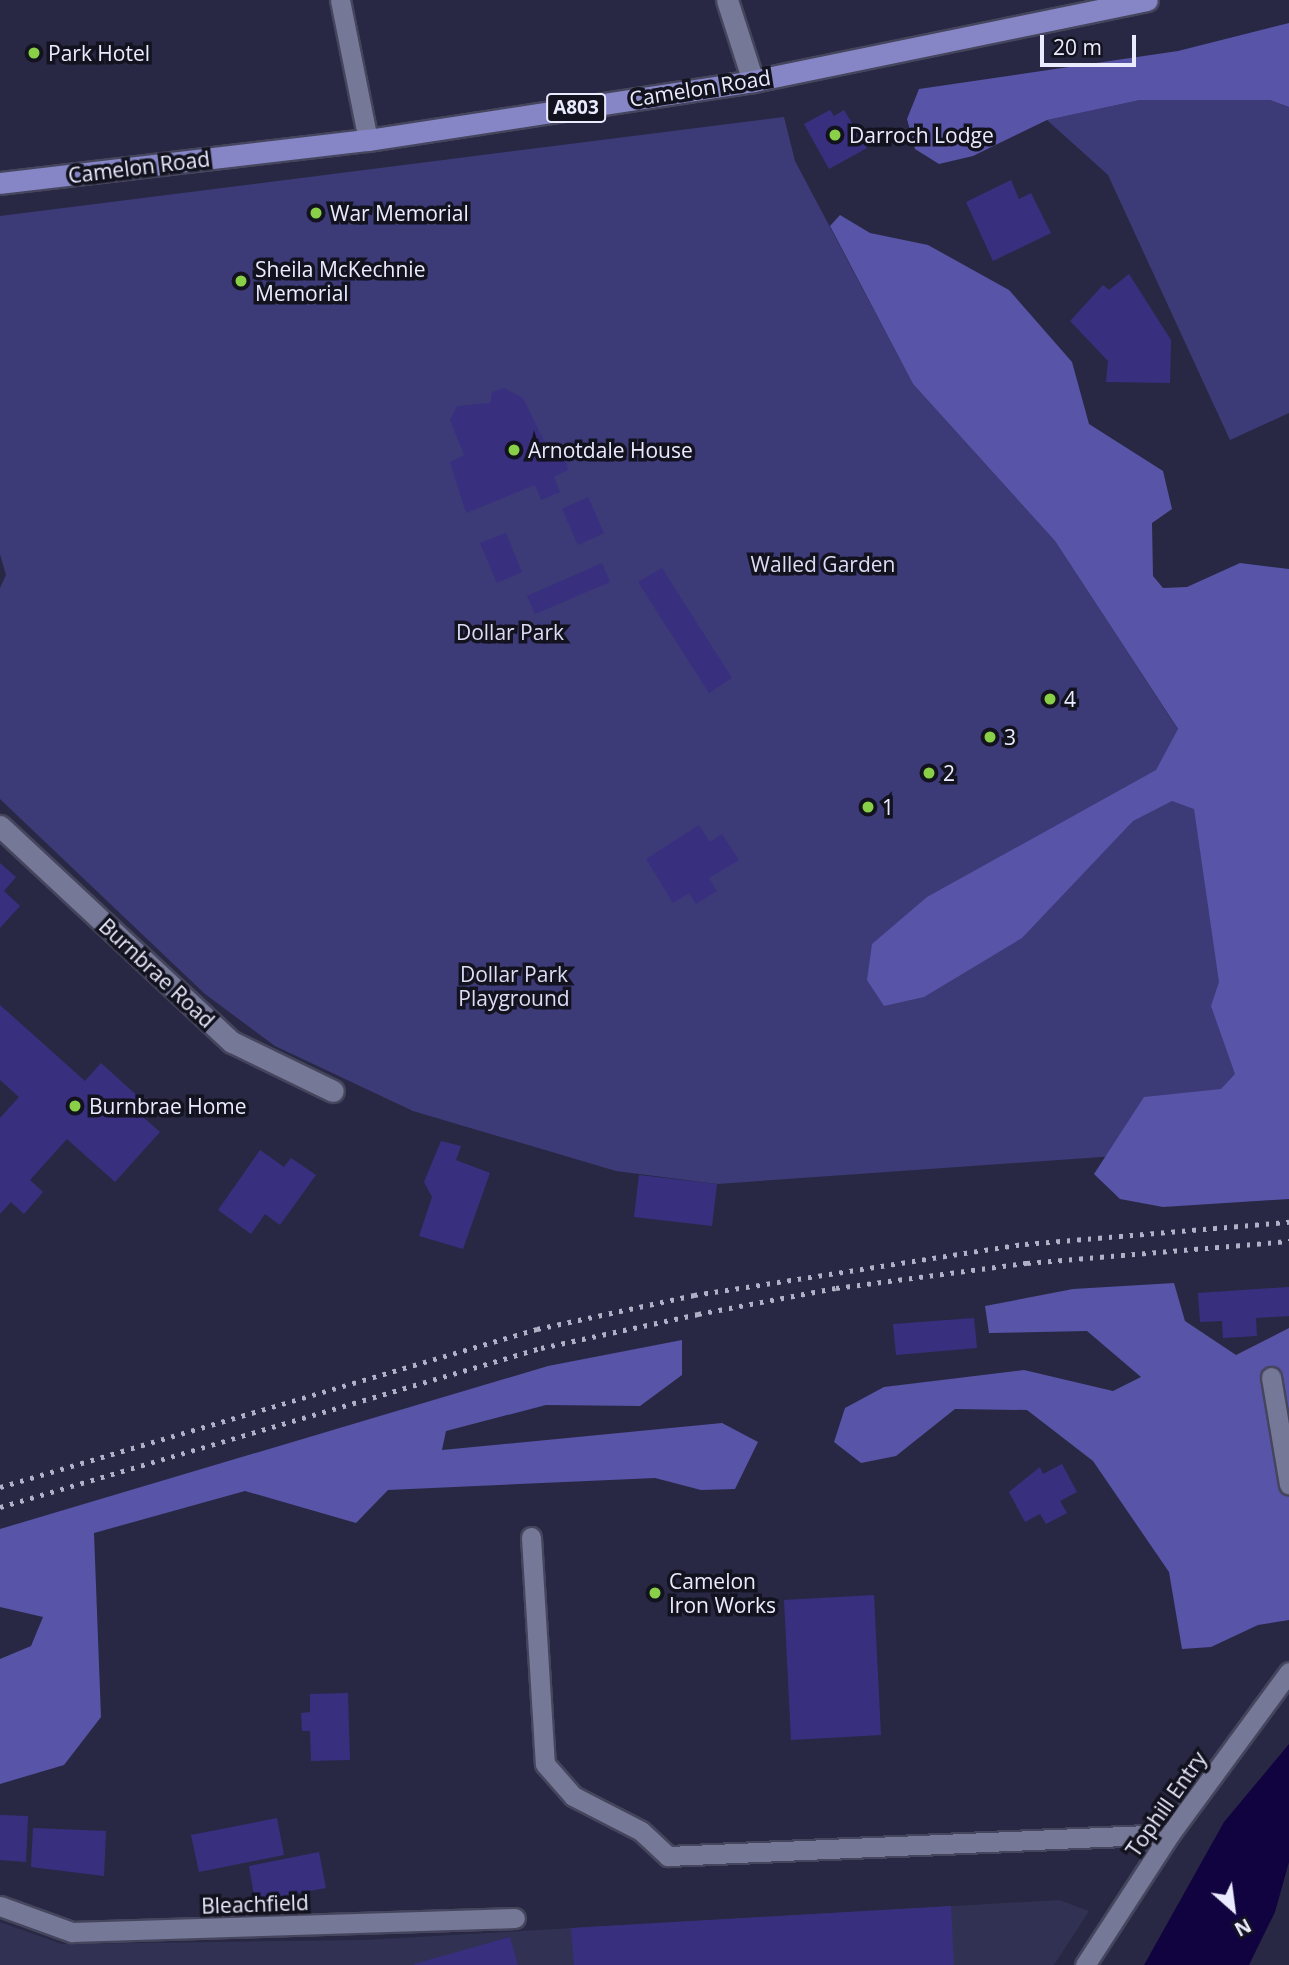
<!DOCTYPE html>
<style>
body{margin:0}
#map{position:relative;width:1289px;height:1965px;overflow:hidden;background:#282844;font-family:"Open Sans",sans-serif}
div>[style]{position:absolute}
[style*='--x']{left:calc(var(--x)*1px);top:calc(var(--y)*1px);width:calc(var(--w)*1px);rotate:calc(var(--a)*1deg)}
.built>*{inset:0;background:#313153}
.green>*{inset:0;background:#3d3a78}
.forest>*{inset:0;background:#5854a7}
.water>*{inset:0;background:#11033f}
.building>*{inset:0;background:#38307f}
.roads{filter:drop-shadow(2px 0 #45455d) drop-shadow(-2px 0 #45455d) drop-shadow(0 2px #45455d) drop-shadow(0 -2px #45455d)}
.lane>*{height:19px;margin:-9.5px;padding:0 9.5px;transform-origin:9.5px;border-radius:9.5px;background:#767898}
.street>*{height:21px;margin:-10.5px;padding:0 10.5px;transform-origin:10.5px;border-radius:10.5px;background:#767898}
.secondary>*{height:21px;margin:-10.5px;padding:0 10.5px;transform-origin:10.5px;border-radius:10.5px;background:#767898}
.primary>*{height:21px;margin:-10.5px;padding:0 10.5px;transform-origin:10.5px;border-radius:10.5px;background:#8686c7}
.rail>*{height:5px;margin-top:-2.5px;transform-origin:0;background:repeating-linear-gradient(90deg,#b0b1c6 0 3.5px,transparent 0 10.5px)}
.dots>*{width:19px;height:19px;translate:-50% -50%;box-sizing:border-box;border:4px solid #13131f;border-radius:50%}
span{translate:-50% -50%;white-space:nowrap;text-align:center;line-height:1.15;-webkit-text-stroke:7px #13131f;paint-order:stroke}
.shield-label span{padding:2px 5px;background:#13131f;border:2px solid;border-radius:5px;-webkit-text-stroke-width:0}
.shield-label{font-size:19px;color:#eaebfe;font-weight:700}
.poi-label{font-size:21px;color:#eaebfe}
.left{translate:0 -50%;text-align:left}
.street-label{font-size:21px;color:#eaebfe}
.park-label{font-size:21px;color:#dcddf5}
.north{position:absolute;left:1198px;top:1874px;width:70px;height:70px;-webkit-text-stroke:5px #13131f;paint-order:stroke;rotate:152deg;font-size:19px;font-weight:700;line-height:28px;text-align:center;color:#eaebfe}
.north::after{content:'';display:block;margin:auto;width:24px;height:32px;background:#eaebfe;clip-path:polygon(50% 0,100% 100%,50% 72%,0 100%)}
.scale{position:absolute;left:1040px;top:35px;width:96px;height:32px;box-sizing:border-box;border:4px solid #eaebfe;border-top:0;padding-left:9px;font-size:21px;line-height:24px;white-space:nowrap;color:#eaebfe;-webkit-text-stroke:5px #13131f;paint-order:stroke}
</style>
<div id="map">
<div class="built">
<i style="clip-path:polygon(1059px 1900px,1089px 1911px,1054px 1965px,0 1965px,0 1922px,62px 1944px,365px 1940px)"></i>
</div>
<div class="green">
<i style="clip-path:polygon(1140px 100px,1270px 100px,1289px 107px,1289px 413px,1230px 440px,1108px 175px,1047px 120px)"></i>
<i style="clip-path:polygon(784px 117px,795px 161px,913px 384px,1055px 541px,1218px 791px,1285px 1144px,717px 1184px,616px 1171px,413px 1111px,275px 1046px,205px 994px,0 799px,0 588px,6px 575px,0 554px,0 216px)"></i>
</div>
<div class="forest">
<i style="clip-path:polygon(1289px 23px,1289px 107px,1270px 100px,1140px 100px,1047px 120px,973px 156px,939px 164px,915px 149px,907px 119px,919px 89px,1178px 51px)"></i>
<i style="clip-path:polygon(840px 215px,870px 233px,928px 245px,1009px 290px,1072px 362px,1089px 424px,1163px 471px,1172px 509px,1152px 523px,1153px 576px,1163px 588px,1187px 587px,1240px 563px,1289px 569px,1289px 1199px,1163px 1207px,1120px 1199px,1094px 1174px,1144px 1097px,1221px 1089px,1235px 1074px,1211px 1006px,1219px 982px,1194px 809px,1172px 801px,1133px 821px,1022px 938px,924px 997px,884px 1006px,867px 980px,872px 944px,927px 897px,1156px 770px,1178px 729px,1055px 541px,913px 384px,830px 226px)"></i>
<i style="clip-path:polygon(1174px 1283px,1185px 1321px,1236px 1355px,1289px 1328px,1289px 1620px,1258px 1625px,1211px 1647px,1182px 1649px,1169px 1572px,1093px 1461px,1027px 1410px,955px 1409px,896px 1456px,861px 1463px,834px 1442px,845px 1408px,884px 1387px,1024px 1370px,1113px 1391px,1141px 1377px,1087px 1331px,989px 1333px,985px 1306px,1073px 1289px)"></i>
<i style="clip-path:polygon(682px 1340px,682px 1375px,640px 1406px,546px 1405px,446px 1431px,442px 1450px,722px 1423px,758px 1442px,735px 1489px,701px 1490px,655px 1478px,388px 1490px,356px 1523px,245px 1491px,94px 1533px,101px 1717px,64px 1765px,0 1784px,0 1659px,31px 1646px,43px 1617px,0 1607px,0 1529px,548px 1366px)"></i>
</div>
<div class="water">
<i style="clip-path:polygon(1289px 1744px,1289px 1862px,1275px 1912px,1249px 1965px,1144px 1965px,1224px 1822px)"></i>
</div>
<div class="building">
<i style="clip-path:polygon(830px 110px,834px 116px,844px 110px,867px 148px,829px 169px,804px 124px)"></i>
<i style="clip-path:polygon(1011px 180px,1019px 199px,1031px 193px,1051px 233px,993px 261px,966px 202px)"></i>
<i style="clip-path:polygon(1129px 274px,1171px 340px,1170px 383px,1106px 382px,1108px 361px,1070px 321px,1103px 285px,1109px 290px)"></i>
<i style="clip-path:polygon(504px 388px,523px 398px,544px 441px,563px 444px,568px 470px,554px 477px,560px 492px,541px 500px,535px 485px,466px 513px,450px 462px,464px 455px,450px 420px,457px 406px,490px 403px,492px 392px)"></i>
<i style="clip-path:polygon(588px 497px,604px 533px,578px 545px,562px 509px)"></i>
<i style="clip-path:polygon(506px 533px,522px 572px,497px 583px,480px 543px)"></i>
<i style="clip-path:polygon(602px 563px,610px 582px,535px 614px,527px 596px)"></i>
<i style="clip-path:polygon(662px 568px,732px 678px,709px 693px,638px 582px)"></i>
<i style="clip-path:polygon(699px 825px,710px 842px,722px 834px,739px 860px,709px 878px,717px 891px,696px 904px,689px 893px,673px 903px,646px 859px)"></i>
<i style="clip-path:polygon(0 863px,16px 877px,4px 891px,20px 906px,0 928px)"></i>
<i style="clip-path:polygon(0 1005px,85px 1081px,101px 1063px,143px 1101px,135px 1110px,160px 1132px,115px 1182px,67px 1139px,30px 1180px,43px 1192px,24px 1214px,11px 1202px,0 1214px,0 1118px,19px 1097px,0 1080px)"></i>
<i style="clip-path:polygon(441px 1141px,461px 1146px,456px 1160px,490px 1173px,463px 1249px,419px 1236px,432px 1197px,424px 1182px)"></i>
<i style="clip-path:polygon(260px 1150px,284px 1167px,291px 1158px,316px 1175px,280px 1225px,265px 1214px,251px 1234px,218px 1210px)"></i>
<i style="clip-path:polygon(639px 1175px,717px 1184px,712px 1226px,634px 1217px)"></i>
<i style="clip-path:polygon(1289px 1287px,1289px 1316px,1256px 1318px,1257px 1336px,1223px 1338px,1222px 1321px,1200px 1322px,1198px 1293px)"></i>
<i style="clip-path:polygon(974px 1318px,977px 1348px,896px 1355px,893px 1324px)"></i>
<i style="clip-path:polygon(1062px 1464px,1077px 1492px,1060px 1501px,1067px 1513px,1046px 1524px,1040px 1514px,1025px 1522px,1009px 1492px,1040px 1467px,1043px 1474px)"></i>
<i style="clip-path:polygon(874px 1595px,881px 1735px,791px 1740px,784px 1600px)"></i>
<i style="clip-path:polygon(348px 1693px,350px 1760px,311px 1761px,310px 1731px,302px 1731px,301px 1713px,310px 1712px,310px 1694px)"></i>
<i style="clip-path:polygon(0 1815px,28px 1816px,26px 1862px,0 1860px)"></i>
<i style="clip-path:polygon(277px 1818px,284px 1855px,199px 1872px,191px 1835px)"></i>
<i style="clip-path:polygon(33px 1828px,106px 1831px,104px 1876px,31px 1867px)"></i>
<i style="clip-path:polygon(319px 1852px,326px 1888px,255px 1901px,249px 1866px)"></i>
<i style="clip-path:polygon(951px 1906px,954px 1965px,574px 1965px,571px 1928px)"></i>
<i style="clip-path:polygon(510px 1937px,518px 1965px,414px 1965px,414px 1964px)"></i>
</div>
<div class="roads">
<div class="lane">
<i style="--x:340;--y:0;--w:143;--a:78.7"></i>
<i style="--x:1271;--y:1377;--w:109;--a:80.5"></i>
<i style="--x:531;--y:1537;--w:227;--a:86.5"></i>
<i style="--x:545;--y:1764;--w:43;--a:48.8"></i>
<i style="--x:573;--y:1796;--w:76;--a:27.2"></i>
<i style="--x:641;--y:1831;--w:37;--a:43"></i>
<i style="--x:668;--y:1856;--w:502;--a:-2.51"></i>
<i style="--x:0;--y:1906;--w:77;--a:19.9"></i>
<i style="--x:72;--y:1932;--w:443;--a:-1.8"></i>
<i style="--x:1085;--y:1965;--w:156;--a:-57"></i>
<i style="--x:1170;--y:1834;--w:201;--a:-53.7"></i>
</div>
<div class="street">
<i style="--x:0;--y:826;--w:317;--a:43"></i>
<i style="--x:232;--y:1042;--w:112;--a:25.9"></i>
</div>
<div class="secondary">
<i style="--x:727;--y:0;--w:85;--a:72.2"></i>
</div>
<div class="primary">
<i style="--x:0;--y:183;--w:371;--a:-6.7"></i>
<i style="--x:368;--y:140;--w:389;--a:-8.7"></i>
<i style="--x:753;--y:81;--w:402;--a:-11.6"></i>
</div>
</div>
<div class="rail">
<i style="--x:0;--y:1487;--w:560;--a:-16.4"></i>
<i style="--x:537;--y:1329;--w:161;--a:-12.2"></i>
<i style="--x:694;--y:1295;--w:335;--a:-8.8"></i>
<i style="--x:1025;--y:1244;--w:265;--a:-4.8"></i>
<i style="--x:0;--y:1507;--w:564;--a:-16.38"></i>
<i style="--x:541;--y:1348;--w:161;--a:-12.2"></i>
<i style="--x:698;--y:1314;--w:140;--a:-10.7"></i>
<i style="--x:836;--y:1288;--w:193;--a:-7.5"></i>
<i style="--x:1027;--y:1263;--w:263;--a:-4.8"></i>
</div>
<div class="dots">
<i style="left:34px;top:53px;background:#89cf48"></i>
<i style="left:835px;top:135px;background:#89cf48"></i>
<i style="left:316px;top:213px;background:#89cf48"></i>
<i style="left:241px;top:281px;background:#89cf48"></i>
<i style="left:514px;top:450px;background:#89cf48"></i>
<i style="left:1050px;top:699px;background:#89cf48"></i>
<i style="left:990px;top:737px;background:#89cf48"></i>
<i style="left:929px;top:773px;background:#89cf48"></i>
<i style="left:868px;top:807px;background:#89cf48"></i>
<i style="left:75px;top:1106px;background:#89cf48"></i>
<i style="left:655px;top:1593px;background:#89cf48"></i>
</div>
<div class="shield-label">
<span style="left:576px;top:108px">A803</span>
</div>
<div class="poi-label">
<span class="left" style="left:48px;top:53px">Park Hotel</span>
<span class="left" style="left:849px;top:135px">Darroch Lodge</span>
<span class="left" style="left:330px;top:213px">War Memorial</span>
<span class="left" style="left:255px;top:281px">Sheila McKechnie<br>Memorial</span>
<span class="left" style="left:528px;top:450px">Arnotdale House</span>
<span class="left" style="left:1064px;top:699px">4</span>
<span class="left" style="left:1004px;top:737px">3</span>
<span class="left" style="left:943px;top:773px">2</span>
<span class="left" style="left:882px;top:807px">1</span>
<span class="left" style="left:89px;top:1106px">Burnbrae Home</span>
<span class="left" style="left:669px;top:1593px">Camelon<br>Iron Works</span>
</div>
<div class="street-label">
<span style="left:700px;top:88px;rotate:-9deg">Camelon Road</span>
<span style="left:139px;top:167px;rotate:-7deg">Camelon Road</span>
<span style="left:157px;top:973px;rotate:43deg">Burnbrae Road</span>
<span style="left:1166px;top:1804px;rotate:-55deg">Tophill Entry</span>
<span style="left:255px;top:1904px;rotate:-2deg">Bleachfield</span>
</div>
<div class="park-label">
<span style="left:823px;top:564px">Walled Garden</span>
<span style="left:510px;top:632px">Dollar Park</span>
<span style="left:514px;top:986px">Dollar Park<br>Playground</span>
</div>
<div class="north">N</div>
<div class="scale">20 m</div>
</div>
